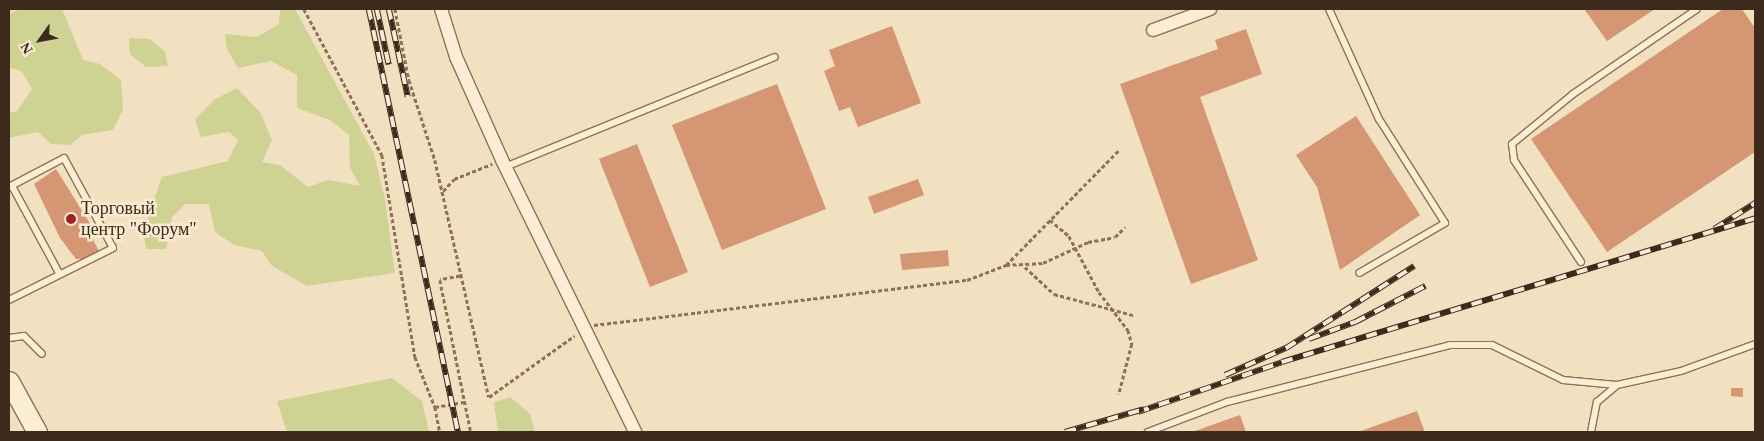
<!DOCTYPE html>
<meta charset="utf-8">
<style>
body{margin:0}
#map{position:relative;width:1764px;height:441px;overflow:hidden;background:#f2e1c1;font-family:"Times New Roman",serif}
div>[style]{position:absolute}
[style*='--x']{left:calc(var(--x)*1px);top:calc(var(--y)*1px);width:calc(var(--w)*1px);rotate:calc(var(--a)*1deg)}
.green>*{inset:0;background:#ced293}
.building>*{inset:0;background:#d49673}
.path>*{height:2.5px;margin-top:-1.25px;transform-origin:0;background:repeating-linear-gradient(90deg,#8e7156 0 4px,transparent 0 6.5px)}
.roads{filter:drop-shadow(1px 0 #8e7156) drop-shadow(-1px 0 #8e7156) drop-shadow(0 1px #8e7156) drop-shadow(0 -1px #8e7156)}
.lane>*{height:6px;margin:-3px;padding:0 3px;transform-origin:3px;border-radius:3px;background:#fceed5}
.street>*{height:12px;margin:-6px;padding:0 6px;transform-origin:6px;border-radius:6px;background:#fceed5}
.secondary>*{height:19px;margin:-9.5px;padding:0 9.5px;transform-origin:9.5px;border-radius:9.5px;background:#fceed5}
.rail>*{height:5.5px;margin-top:-2.75px;transform-origin:0;background:repeating-linear-gradient(90deg,#f9ebd1 0 11px,#3c2a1c 0 22px);box-sizing:border-box;border-block:1px solid #3c2a1c}
.dots>*{width:14px;height:14px;translate:-50% -50%;box-sizing:border-box;border:2px solid #f9ebd1;border-radius:50%}
span{translate:-50% -50%;white-space:nowrap;text-align:center;line-height:1.15;-webkit-text-stroke:5px #f9ebd1;paint-order:stroke}
.poi-label{font-size:18px;color:#3c2a1c}
.left{translate:0 -50%;text-align:left}
.frame{position:absolute;inset:0;border:10px solid #3c2a1c;pointer-events:none}
.north{position:absolute;left:15px;top:15px;width:50px;height:50px;-webkit-text-stroke:4px #f9ebd1;paint-order:stroke;rotate:238deg;font-size:14px;font-weight:700;line-height:20px;text-align:center;color:#3c2a1c}
.north::after{content:'';display:block;margin:auto;width:18px;height:22px;background:#3c2a1c;clip-path:polygon(50% 0,100% 100%,50% 72%,0 100%)}
</style>
<div id="map">
<div class="green">
<i style="clip-path:polygon(21px 9px,62px 9px,83px 60px,100px 64px,121px 80px,123px 109px,113px 130px,82px 135px,70px 145px,51px 144px,38px 132px,9px 138px,9px 113px,17px 111px,32px 89px,22px 72px,9px 67px,9px 14px)"></i>
<i style="clip-path:polygon(280px 9px,295px 9px,374px 154px,385px 199px,395px 273px,307px 286px,272px 266px,262px 251px,234px 245px,215px 232px,209px 204px,185px 204px,172px 217px,166px 249px,146px 249px,143px 230px,162px 177px,228px 161px,238px 140px,229px 132px,201px 137px,195px 119px,215px 99px,237px 88px,260px 112px,272px 140px,262px 162px,280px 165px,308px 187px,328px 180px,360px 186px,350px 168px,349px 135px,330px 120px,297px 108px,297px 75px,271px 61px,238px 68px,227px 49px,225px 34px,257px 37px,279px 24px)"></i>
<i style="clip-path:polygon(129px 38px,150px 39px,165px 52px,168px 66px,146px 67px,130px 54px)"></i>
<i style="clip-path:polygon(392px 378px,422px 401px,429px 432px,287px 432px,277px 401px)"></i>
<i style="clip-path:polygon(510px 397px,530px 414px,535px 432px,498px 432px,494px 402px)"></i>
</div>
<div class="building">
<i style="clip-path:polygon(1584px 9px,1655px 9px,1607px 41px)"></i>
<i style="clip-path:polygon(1723px 9px,1742px 9px,1755px 28px,1755px 152px,1607px 252px,1531px 139px)"></i>
<i style="clip-path:polygon(892px 26px,921px 103px,858px 127px,850px 107px,839px 111px,824px 71px,835px 66px,829px 50px)"></i>
<i style="clip-path:polygon(1246px 29px,1262px 74px,1200px 97px,1258px 260px,1191px 284px,1120px 84px,1218px 49px,1215px 40px)"></i>
<i style="clip-path:polygon(777px 84px,826px 209px,722px 250px,672px 125px)"></i>
<i style="clip-path:polygon(1356px 116px,1420px 215px,1340px 270px,1317px 187px,1296px 155px)"></i>
<i style="clip-path:polygon(637px 144px,688px 272px,650px 287px,599px 159px)"></i>
<i style="clip-path:polygon(56px 169px,91px 225px,86px 227px,99px 251px,85px 259px,76px 259px,60px 238px,34px 184px)"></i>
<i style="clip-path:polygon(918px 179px,924px 195px,874px 214px,868px 197px)"></i>
<i style="clip-path:polygon(948px 250px,949px 266px,902px 270px,900px 254px)"></i>
<i style="clip-path:polygon(1731px 388px,1743px 388px,1743px 397px,1731px 396px)"></i>
<i style="clip-path:polygon(1417px 411px,1425px 432px,1358px 432px)"></i>
<i style="clip-path:polygon(1240px 415px,1246px 432px,1192px 432px)"></i>
</div>
<div class="path">
<i style="--x:304;--y:9;--w:166;--a:61.9"></i>
<i style="--x:382;--y:155;--w:205;--a:80.7"></i>
<i style="--x:415;--y:357;--w:54;--a:68.2"></i>
<i style="--x:435;--y:407;--w:25;--a:79"></i>
<i style="--x:395;--y:9;--w:72;--a:78.8"></i>
<i style="--x:409;--y:80;--w:84;--a:72"></i>
<i style="--x:435;--y:160;--w:243;--a:77.2"></i>
<i style="--x:489;--y:397;--w:105;--a:-35.7"></i>
<i style="--x:443;--y:191;--w:16;--a:-47"></i>
<i style="--x:454;--y:179;--w:41;--a:-21.5"></i>
<i style="--x:1050;--y:220;--w:25;--a:40"></i>
<i style="--x:1069;--y:236;--w:64;--a:61.8"></i>
<i style="--x:1099;--y:292;--w:48;--a:52.7"></i>
<i style="--x:1128;--y:330;--w:15;--a:74"></i>
<i style="--x:1132;--y:344;--w:52;--a:104.6"></i>
<i style="--x:1006;--y:265;--w:37;--a:-3"></i>
<i style="--x:1043;--y:263;--w:50;--a:-25"></i>
<i style="--x:1088;--y:242;--w:27;--a:-10"></i>
<i style="--x:1115;--y:237;--w:14;--a:-45"></i>
<i style="--x:1025;--y:267;--w:40;--a:43"></i>
<i style="--x:1054;--y:294;--w:82;--a:14.9"></i>
<i style="--x:460;--y:276;--w:20;--a:169"></i>
<i style="--x:440;--y:280;--w:155;--a:78.5"></i>
<i style="--x:594;--y:325;--w:376;--a:-6.9"></i>
<i style="--x:967;--y:280;--w:42;--a:-21"></i>
<i style="--x:1006;--y:265;--w:160;--a:-45.5"></i>
<i style="--x:435;--y:407;--w:29;--a:-10"></i>
</div>
<div class="roads">
<div class="lane">
<i style="--x:1329;--y:9;--w:121;--a:65.6"></i>
<i style="--x:1379;--y:119;--w:123;--a:57.6"></i>
<i style="--x:1445;--y:223;--w:99;--a:149.8"></i>
<i style="--x:505;--y:167;--w:291;--a:-22.2"></i>
<i style="--x:12;--y:186;--w:99;--a:61.6"></i>
<i style="--x:9;--y:187;--w:62;--a:-27.8"></i>
<i style="--x:64;--y:158;--w:102;--a:61.4"></i>
<i style="--x:113;--y:248;--w:116;--a:153.4"></i>
<i style="--x:1581;--y:262;--w:122;--a:-123.3"></i>
<i style="--x:1514;--y:160;--w:16;--a:-97"></i>
<i style="--x:1512;--y:144;--w:79;--a:-39.3"></i>
<i style="--x:1573;--y:94;--w:150;--a:-34.4"></i>
<i style="--x:9;--y:338;--w:15;--a:-8"></i>
<i style="--x:24;--y:336;--w:25;--a:45"></i>
<i style="--x:1148;--y:432;--w:85;--a:-20.8"></i>
<i style="--x:1227;--y:402;--w:230;--a:-14.3"></i>
<i style="--x:1450;--y:345;--w:42;--a:0"></i>
<i style="--x:1492;--y:345;--w:79;--a:26.2"></i>
<i style="--x:1563;--y:380;--w:54;--a:5.3"></i>
<i style="--x:1617;--y:385;--w:66;--a:-12.3"></i>
<i style="--x:1681;--y:371;--w:79;--a:-20"></i>
<i style="--x:1591;--y:432;--w:31;--a:-79"></i>
<i style="--x:1597;--y:402;--w:26;--a:-40"></i>
</div>
<div class="street">
<i style="--x:441;--y:9;--w:50;--a:72.6"></i>
<i style="--x:456;--y:57;--w:113;--a:65.9"></i>
<i style="--x:502;--y:160;--w:303;--a:63.9"></i>
<i style="--x:1153;--y:30;--w:61;--a:-20.2"></i>
</div>
<div class="secondary">
<i style="--x:9;--y:381;--w:58;--a:61.2"></i>
</div>
</div>
<div class="rail">
<i style="--x:369;--y:9;--w:432;--a:78.1"></i>
<i style="--x:377;--y:9;--w:57;--a:77.9"></i>
<i style="--x:389;--y:9;--w:90;--a:77.8"></i>
<i style="--x:1714;--y:229;--w:49;--a:-32.4"></i>
<i style="--x:1309;--y:339;--w:49;--a:-20.3"></i>
<i style="--x:1355;--y:322;--w:79;--a:-27.2"></i>
<i style="--x:1225;--y:375;--w:67;--a:-23.9"></i>
<i style="--x:1286;--y:348;--w:152;--a:-32.6"></i>
<i style="--x:1138;--y:412;--w:152;--a:-19.1"></i>
<i style="--x:1282;--y:362;--w:494;--a:-16.9"></i>
<i style="--x:1065;--y:432;--w:82;--a:-16.2"></i>
</div>
<div class="dots">
<i style="left:71px;top:219px;background:#a32028"></i>
</div>
<div class="poi-label">
<span class="left" style="left:81px;top:219px">Торговый<br>центр "Форум"</span>
</div>
<div class="frame"></div>
<div class="north">N</div>
</div>
